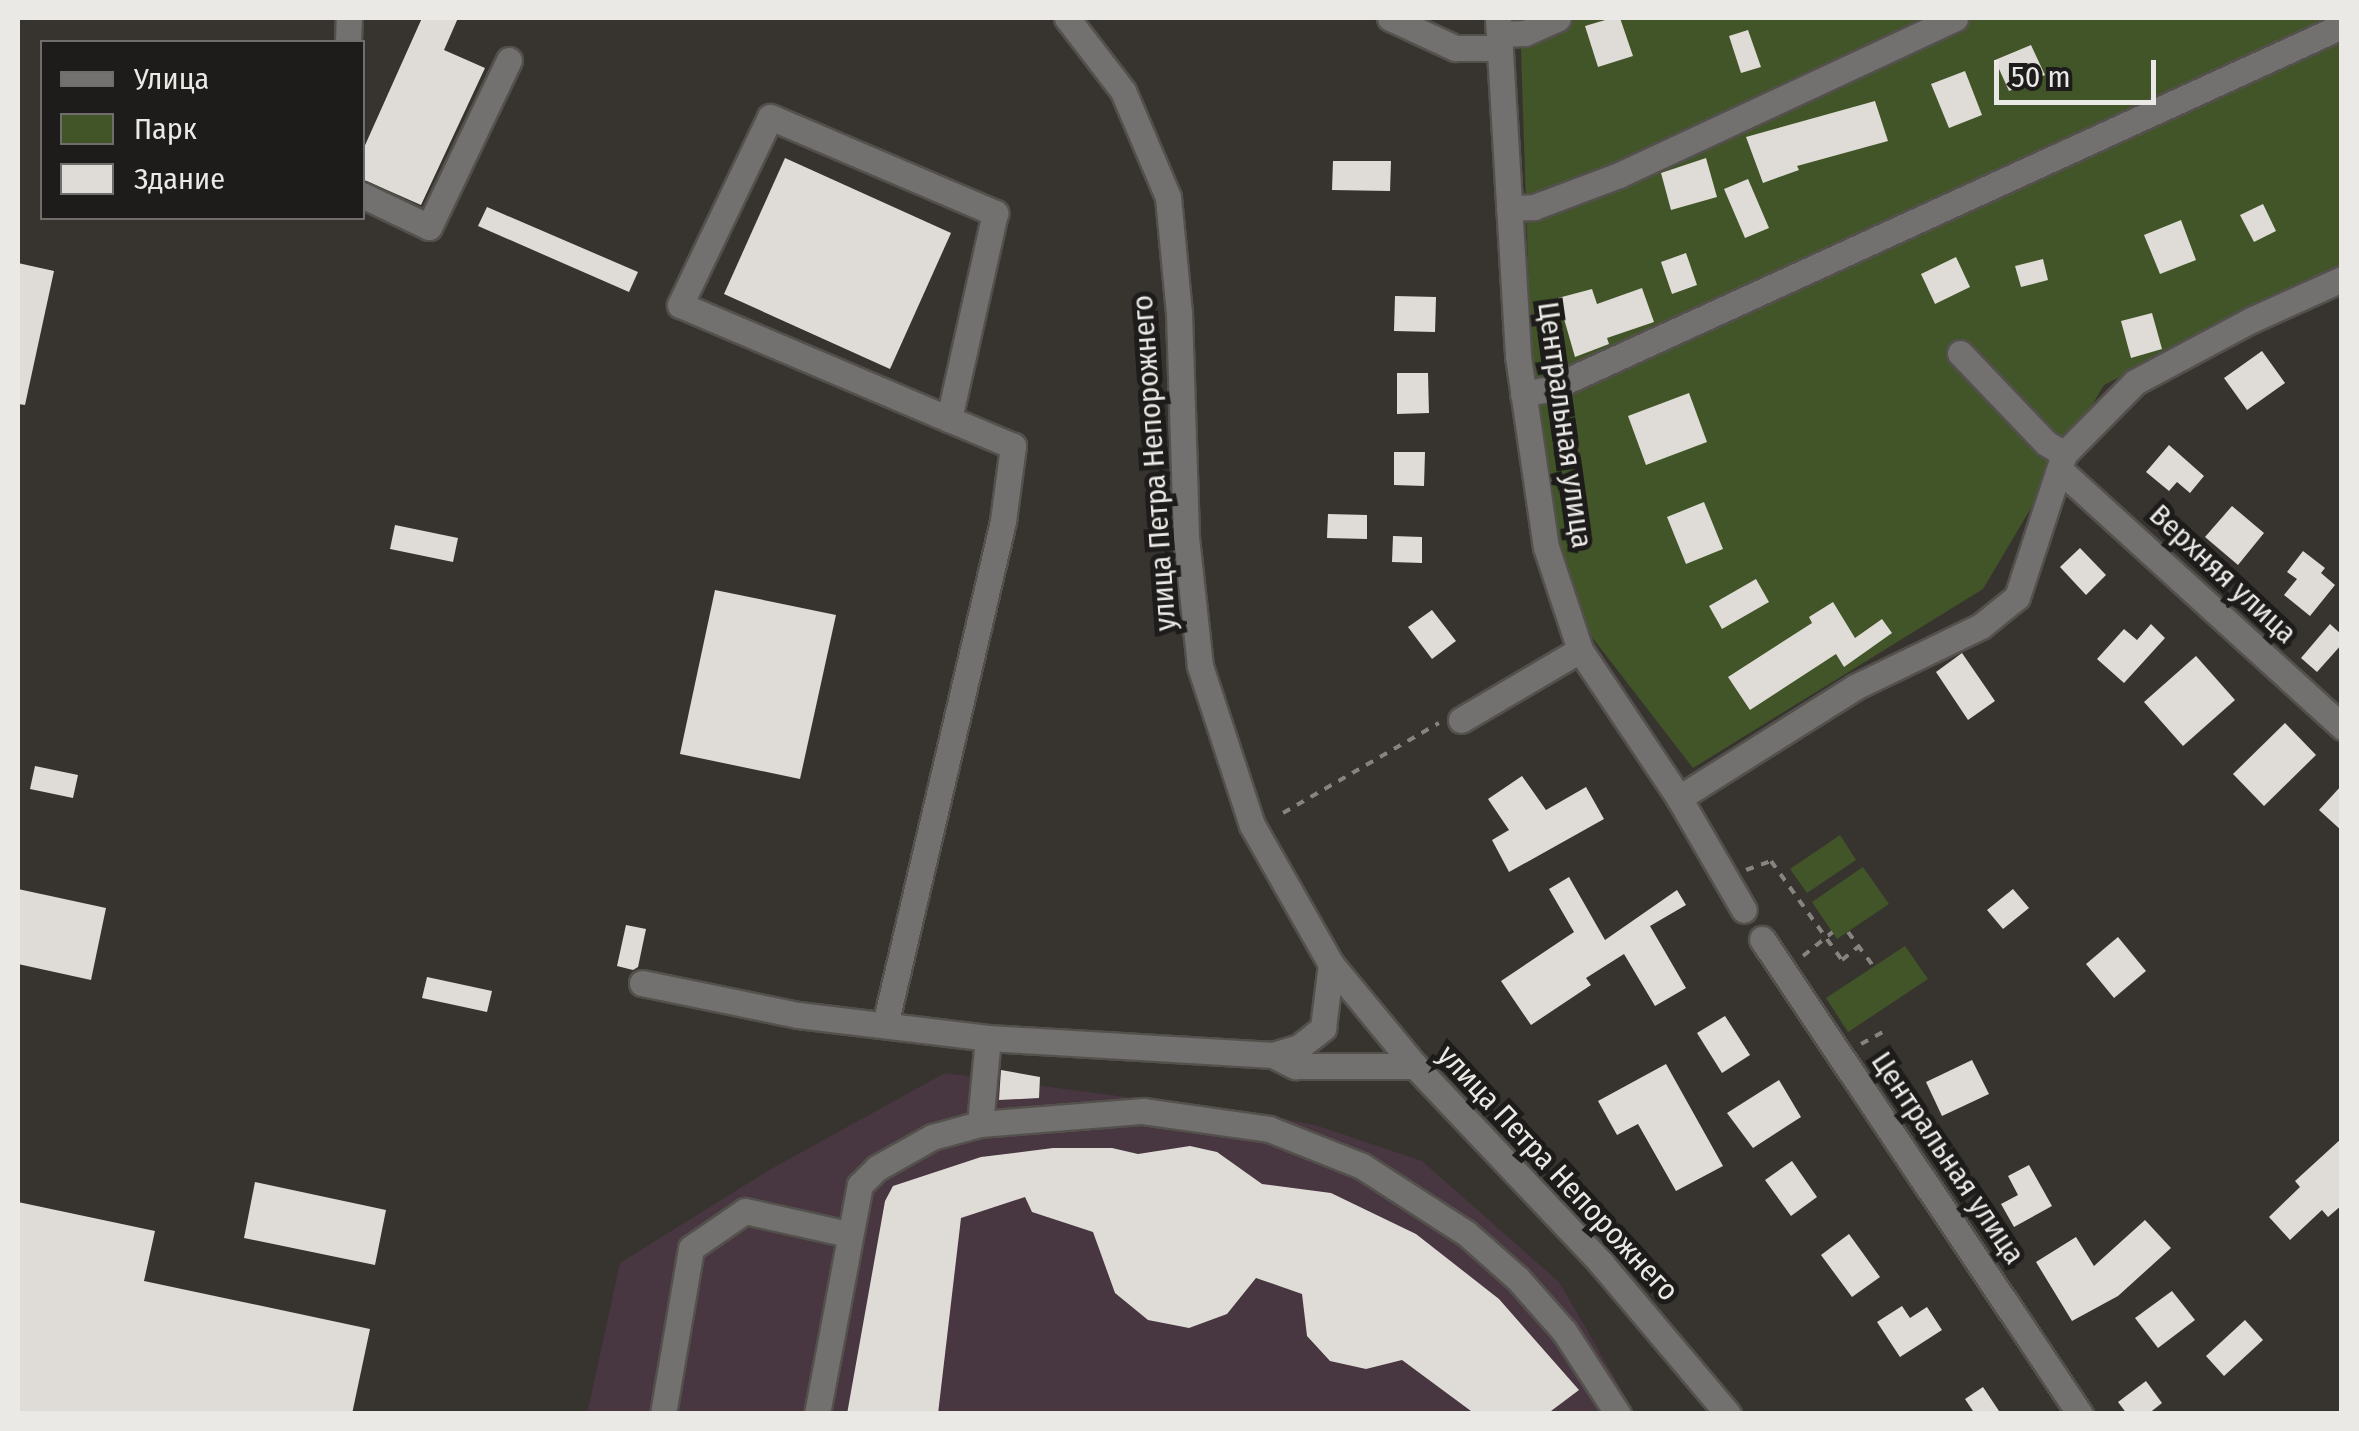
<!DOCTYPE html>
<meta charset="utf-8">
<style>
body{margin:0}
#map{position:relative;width:2359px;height:1431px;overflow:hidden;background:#373430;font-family:"Fira Sans Condensed",sans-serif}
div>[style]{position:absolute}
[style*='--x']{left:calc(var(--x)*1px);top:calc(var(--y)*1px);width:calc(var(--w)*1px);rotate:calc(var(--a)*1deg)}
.commercial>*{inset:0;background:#483640}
.green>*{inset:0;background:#415528}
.building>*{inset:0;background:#dfdbd6}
.path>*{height:4px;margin-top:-2px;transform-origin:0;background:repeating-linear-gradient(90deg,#868380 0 8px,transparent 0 16px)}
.roads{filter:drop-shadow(2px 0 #54514d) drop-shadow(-2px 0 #54514d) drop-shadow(0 2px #54514d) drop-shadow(0 -2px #54514d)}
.minor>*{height:25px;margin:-12.5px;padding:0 12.5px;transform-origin:12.5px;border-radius:12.5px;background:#72716f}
span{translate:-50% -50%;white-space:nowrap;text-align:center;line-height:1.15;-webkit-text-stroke:10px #1d1c1a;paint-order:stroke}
.street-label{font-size:30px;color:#ebe9e6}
.frame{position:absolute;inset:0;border:20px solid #ebe9e6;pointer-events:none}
.legend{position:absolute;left:40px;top:40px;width:325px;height:180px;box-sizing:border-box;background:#1d1c1a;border:2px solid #6f6e6c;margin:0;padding:12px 18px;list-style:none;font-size:30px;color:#ebe9e6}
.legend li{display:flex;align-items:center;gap:20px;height:50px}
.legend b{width:50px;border:2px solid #6f6e6c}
.scale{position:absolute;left:1994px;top:60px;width:162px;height:45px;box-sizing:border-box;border:5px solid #ebe9e6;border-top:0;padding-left:12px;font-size:30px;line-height:35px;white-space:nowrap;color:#ebe9e6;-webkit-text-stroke:8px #1d1c1a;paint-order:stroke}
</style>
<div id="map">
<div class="commercial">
<i style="clip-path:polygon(945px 1073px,1277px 1117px,1318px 1126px,1422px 1161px,1559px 1282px,1635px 1413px,587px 1414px,620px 1263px,771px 1169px)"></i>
</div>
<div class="green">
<i style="clip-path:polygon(1520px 18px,2341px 18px,2341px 264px,2104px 385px,1983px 589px,1693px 768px,1554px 588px,1531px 359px)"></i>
<i style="clip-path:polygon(1840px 835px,1856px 860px,1807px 893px,1790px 869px)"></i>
<i style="clip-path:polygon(1863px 867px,1889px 904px,1837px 939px,1812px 902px)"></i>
<i style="clip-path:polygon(1905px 946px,1928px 979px,1848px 1032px,1826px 998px)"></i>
</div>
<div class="building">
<i style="clip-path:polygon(422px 18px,458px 18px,444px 50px,485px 68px,421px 205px,362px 179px,362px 152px)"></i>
<i style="clip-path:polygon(1612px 18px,1620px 18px,1633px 56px,1598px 67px,1585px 26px)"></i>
<i style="clip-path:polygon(1748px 30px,1761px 67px,1741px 73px,1729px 36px)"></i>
<i style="clip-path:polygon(2031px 45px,2045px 75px,2009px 91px,1995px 60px)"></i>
<i style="clip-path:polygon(1965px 71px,1982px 115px,1949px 128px,1931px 84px)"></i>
<i style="clip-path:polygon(1875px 101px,1888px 141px,1797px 166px,1799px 170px,1763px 183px,1746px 137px)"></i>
<i style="clip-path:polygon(785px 158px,951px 233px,890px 369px,724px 294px)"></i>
<i style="clip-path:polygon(1706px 158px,1717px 197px,1671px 210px,1661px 173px)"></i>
<i style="clip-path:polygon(1333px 161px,1391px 161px,1390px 191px,1332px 190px)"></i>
<i style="clip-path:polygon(1748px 179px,1769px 228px,1745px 238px,1724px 189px)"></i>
<i style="clip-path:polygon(2263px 204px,2276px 231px,2254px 242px,2240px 215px)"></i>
<i style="clip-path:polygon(487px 207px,638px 272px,629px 292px,478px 226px)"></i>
<i style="clip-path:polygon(2181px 220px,2196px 260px,2160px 274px,2144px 235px)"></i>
<i style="clip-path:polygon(1686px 253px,1697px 285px,1672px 294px,1661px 262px)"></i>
<i style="clip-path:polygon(1956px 257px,1970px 287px,1935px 304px,1921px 274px)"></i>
<i style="clip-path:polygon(2043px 259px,2048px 280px,2021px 287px,2015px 266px)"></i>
<i style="clip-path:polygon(18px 263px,54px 271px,25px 405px,18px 404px)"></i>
<i style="clip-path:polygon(1642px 288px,1654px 322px,1607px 338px,1609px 344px,1575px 357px,1558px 298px,1592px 289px,1597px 304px)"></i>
<i style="clip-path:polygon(1395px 296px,1436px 297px,1435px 332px,1394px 331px)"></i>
<i style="clip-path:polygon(2152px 313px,2162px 349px,2131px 358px,2121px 321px)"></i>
<i style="clip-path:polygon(2262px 351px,2285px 383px,2247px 410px,2224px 378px)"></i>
<i style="clip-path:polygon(1397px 373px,1428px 373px,1429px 413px,1397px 414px)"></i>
<i style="clip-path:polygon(1689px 393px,1707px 442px,1646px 465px,1628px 416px)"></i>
<i style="clip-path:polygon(2169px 445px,2204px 476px,2190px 493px,2177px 482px,2169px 491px,2146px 472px)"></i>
<i style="clip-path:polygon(1394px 452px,1425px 452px,1424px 486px,1394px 485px)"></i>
<i style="clip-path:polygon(1704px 502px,1723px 549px,1686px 564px,1667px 517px)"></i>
<i style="clip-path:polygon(2232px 506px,2264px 533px,2238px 565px,2205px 537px)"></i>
<i style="clip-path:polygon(1328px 514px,1367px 515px,1367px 539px,1327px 538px)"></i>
<i style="clip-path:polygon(395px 525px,458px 538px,453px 562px,390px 549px)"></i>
<i style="clip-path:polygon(1393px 536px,1422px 537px,1422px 563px,1392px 562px)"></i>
<i style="clip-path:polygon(2080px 548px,2106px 575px,2086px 595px,2060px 567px)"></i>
<i style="clip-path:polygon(2303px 551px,2325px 568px,2321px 573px,2335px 585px,2310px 616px,2284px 595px,2297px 579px,2287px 572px)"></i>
<i style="clip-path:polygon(1756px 579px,1769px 602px,1722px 629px,1709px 606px)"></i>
<i style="clip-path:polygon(715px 590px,836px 615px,800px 779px,680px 754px)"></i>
<i style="clip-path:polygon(1833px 602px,1855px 638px,1882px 619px,1892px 633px,1844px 667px,1836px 654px,1750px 710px,1728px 677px,1812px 623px,1809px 617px)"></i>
<i style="clip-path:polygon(1432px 610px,1456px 641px,1432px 659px,1408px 627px)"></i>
<i style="clip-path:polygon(2151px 624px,2165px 638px,2124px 683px,2097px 659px,2124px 629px,2137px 640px)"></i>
<i style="clip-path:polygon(2330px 624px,2342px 635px,2342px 644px,2317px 672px,2301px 658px)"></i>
<i style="clip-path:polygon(1962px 653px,1995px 701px,1968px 720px,1936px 672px)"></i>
<i style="clip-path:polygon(2196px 656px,2235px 700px,2183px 746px,2144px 702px)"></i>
<i style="clip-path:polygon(2285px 723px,2316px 755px,2264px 806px,2233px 774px)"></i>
<i style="clip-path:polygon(35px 766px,78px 775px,73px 798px,30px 789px)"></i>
<i style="clip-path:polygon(1522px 776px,1546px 810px,1586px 787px,1604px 819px,1509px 872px,1492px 840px,1509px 830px,1488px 799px)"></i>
<i style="clip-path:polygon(2342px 785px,2342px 831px,2319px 810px)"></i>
<i style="clip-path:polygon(1569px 877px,1605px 940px,1677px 890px,1686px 905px,1650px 926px,1686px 988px,1655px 1006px,1624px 954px,1586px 978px,1591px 985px,1531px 1025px,1501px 981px,1574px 932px,1549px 889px)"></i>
<i style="clip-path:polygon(18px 889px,106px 908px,91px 980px,18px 964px)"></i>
<i style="clip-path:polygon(2013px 889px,2029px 908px,2003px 929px,1987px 910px)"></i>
<i style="clip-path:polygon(626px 925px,646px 929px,638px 967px,633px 970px,617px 966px)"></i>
<i style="clip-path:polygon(2118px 937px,2146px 971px,2114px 998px,2086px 964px)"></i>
<i style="clip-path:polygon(427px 977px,492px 991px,487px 1012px,422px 998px)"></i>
<i style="clip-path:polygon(1725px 1016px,1750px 1055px,1722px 1073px,1697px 1033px)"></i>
<i style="clip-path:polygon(1972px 1060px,1989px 1094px,1942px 1116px,1926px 1082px)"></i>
<i style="clip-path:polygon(1666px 1064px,1723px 1166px,1676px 1191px,1638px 1124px,1617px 1135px,1598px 1101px)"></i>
<i style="clip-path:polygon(1001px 1070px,1040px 1077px,1039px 1098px,999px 1100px)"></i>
<i style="clip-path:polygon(1779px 1080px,1801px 1117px,1753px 1148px,1727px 1113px)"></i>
<i style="clip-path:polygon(2342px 1138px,2342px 1205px,2328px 1217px,2322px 1210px,2290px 1240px,2269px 1217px,2300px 1187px,2295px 1181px)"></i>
<i style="clip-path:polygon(1190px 1146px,1217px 1152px,1262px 1184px,1331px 1193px,1416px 1234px,1499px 1299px,1579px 1390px,1547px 1414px,1475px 1414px,1402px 1360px,1366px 1369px,1330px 1361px,1307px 1336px,1302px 1294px,1256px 1278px,1227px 1314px,1189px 1328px,1148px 1320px,1115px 1293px,1093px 1232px,1032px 1212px,1025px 1197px,961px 1218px,938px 1414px,847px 1414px,885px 1201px,893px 1186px,981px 1157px,1053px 1148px,1112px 1148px,1138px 1154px)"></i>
<i style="clip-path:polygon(1792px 1161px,1817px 1197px,1791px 1216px,1765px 1180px)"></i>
<i style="clip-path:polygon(2029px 1165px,2052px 1206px,2014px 1227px,2001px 1204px,2018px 1195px,2008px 1176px)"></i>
<i style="clip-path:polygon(255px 1182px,386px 1210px,375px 1265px,244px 1238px)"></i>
<i style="clip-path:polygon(18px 1202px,155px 1231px,144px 1281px,370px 1329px,352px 1414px,18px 1414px)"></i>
<i style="clip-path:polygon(2145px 1220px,2171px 1248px,2118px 1296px,2072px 1321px,2036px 1262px,2076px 1237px,2094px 1266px)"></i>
<i style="clip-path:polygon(1849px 1234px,1880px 1277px,1852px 1297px,1821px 1255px)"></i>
<i style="clip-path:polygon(2172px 1291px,2195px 1320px,2158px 1348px,2135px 1318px)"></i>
<i style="clip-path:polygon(1902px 1306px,1910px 1318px,1927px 1307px,1942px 1330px,1900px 1357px,1877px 1322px)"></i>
<i style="clip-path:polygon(2245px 1320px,2263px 1340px,2224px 1376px,2206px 1356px)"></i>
<i style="clip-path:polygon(2146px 1381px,2162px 1403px,2148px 1414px,2127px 1414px,2118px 1402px)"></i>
<i style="clip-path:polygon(1983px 1387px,2001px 1414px,1975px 1414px,1965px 1399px)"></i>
</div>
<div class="path">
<i style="--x:1283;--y:813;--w:180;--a:-30"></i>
<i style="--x:1746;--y:870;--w:27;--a:-20"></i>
<i style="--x:1771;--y:861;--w:122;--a:54.4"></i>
<i style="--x:1842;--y:960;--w:22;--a:-39"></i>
<i style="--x:1848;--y:932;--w:44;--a:53.4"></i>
<i style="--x:1803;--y:956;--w:38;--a:-39"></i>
<i style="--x:1861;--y:1044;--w:25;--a:-29"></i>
</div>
<div class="roads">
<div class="minor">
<i style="--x:1067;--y:18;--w:92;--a:52.5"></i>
<i style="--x:1123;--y:91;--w:115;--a:67"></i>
<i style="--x:1168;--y:197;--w:117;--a:84.6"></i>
<i style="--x:1179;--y:313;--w:224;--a:88.2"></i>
<i style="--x:1186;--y:537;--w:130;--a:83.8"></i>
<i style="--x:1200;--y:666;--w:167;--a:71.9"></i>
<i style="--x:1252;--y:825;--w:160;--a:60.4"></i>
<i style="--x:1331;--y:964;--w:132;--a:50.5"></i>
<i style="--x:1415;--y:1066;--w:271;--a:46.6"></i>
<i style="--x:1601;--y:1263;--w:197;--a:49.9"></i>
<i style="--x:1390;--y:18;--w:72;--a:24.8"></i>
<i style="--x:1455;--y:48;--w:45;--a:0"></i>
<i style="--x:1498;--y:18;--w:339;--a:86.6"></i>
<i style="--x:1518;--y:356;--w:193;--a:81.7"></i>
<i style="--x:1546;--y:547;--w:108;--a:71.7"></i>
<i style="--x:1580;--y:650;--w:178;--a:56.2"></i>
<i style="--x:1679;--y:798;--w:129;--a:59.9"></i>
<i style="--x:1499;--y:34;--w:26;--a:-2"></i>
<i style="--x:1525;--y:33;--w:36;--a:-24"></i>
<i style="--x:348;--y:42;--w:24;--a:-88"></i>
<i style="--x:362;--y:195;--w:74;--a:25.5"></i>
<i style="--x:429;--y:227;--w:185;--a:-64.4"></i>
<i style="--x:1509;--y:208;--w:25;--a:-2"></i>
<i style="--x:1534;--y:207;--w:91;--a:-20.6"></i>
<i style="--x:1619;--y:175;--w:371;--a:-25"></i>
<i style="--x:1960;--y:353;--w:124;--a:46.3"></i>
<i style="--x:2046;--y:443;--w:21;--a:31"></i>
<i style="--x:1523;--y:394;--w:26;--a:-11"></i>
<i style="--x:1549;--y:389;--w:872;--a:-24.6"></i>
<i style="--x:2060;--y:470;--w:382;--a:42.3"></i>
<i style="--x:1461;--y:720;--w:138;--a:-30.5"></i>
<i style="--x:1679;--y:798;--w:208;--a:-32.2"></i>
<i style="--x:1855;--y:687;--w:140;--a:-25.8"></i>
<i style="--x:1981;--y:626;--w:46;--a:-38.9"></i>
<i style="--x:2017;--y:597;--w:151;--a:-71.8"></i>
<i style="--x:2064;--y:454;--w:101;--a:-45.4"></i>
<i style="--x:2135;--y:382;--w:132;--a:-28.1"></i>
<i style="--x:2251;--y:320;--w:100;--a:-24.3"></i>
<i style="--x:1762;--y:939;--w:572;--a:56.2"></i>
<i style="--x:642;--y:983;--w:159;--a:11.6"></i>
<i style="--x:798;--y:1015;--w:191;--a:6.9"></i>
<i style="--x:988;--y:1038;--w:286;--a:3.4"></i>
<i style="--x:1273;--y:1055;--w:27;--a:-17"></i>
<i style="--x:1299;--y:1047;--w:31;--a:-38"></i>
<i style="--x:1323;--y:1028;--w:64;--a:-82.9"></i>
<i style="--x:885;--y:1025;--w:518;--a:-76.82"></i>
<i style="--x:1003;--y:521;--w:76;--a:-82.4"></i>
<i style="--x:1013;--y:446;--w:69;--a:-157.1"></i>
<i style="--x:949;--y:419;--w:292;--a:-157"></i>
<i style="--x:680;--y:305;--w:208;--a:-64.4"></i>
<i style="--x:770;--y:117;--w:245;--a:23.1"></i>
<i style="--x:995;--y:213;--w:211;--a:102.6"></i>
<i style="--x:1273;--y:1055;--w:25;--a:27"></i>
<i style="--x:1295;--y:1066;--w:120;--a:0"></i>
<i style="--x:980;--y:1124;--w:86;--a:-84.7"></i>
<i style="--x:663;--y:1414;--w:168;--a:-80.4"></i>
<i style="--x:691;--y:1248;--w:65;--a:-34.4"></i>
<i style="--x:745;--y:1211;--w:106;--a:12.6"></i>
<i style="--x:817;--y:1414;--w:233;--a:-79.4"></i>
<i style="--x:860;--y:1185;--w:24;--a:-45"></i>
<i style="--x:877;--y:1168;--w:63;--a:-29.4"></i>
<i style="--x:932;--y:1137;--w:50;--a:-15.2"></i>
<i style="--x:980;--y:1124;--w:164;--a:-4.6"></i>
<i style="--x:1143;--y:1111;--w:127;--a:8.1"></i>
<i style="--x:1269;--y:1129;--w:100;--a:21.7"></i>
<i style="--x:1362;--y:1166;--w:124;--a:32.8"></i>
<i style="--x:1466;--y:1233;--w:69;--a:41.5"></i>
<i style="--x:1518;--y:1279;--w:69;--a:48.5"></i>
<i style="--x:1564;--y:1331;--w:99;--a:57"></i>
</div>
</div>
<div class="street-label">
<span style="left:1565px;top:425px;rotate:82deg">Центральная улица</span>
<span style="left:1154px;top:463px;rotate:-94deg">улица Петра Непорожнего</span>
<span style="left:2223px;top:574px;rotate:43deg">Верхняя улица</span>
<span style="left:1948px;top:1158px;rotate:56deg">Центральная улица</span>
<span style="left:1558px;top:1173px;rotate:47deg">улица Петра Непорожнего</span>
</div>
<div class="frame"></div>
<ul class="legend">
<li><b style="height:12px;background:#72716f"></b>Улица</li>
<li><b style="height:28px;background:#415528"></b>Парк</li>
<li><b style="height:28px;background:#dfdbd6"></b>Здание</li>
</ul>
<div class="scale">50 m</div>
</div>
